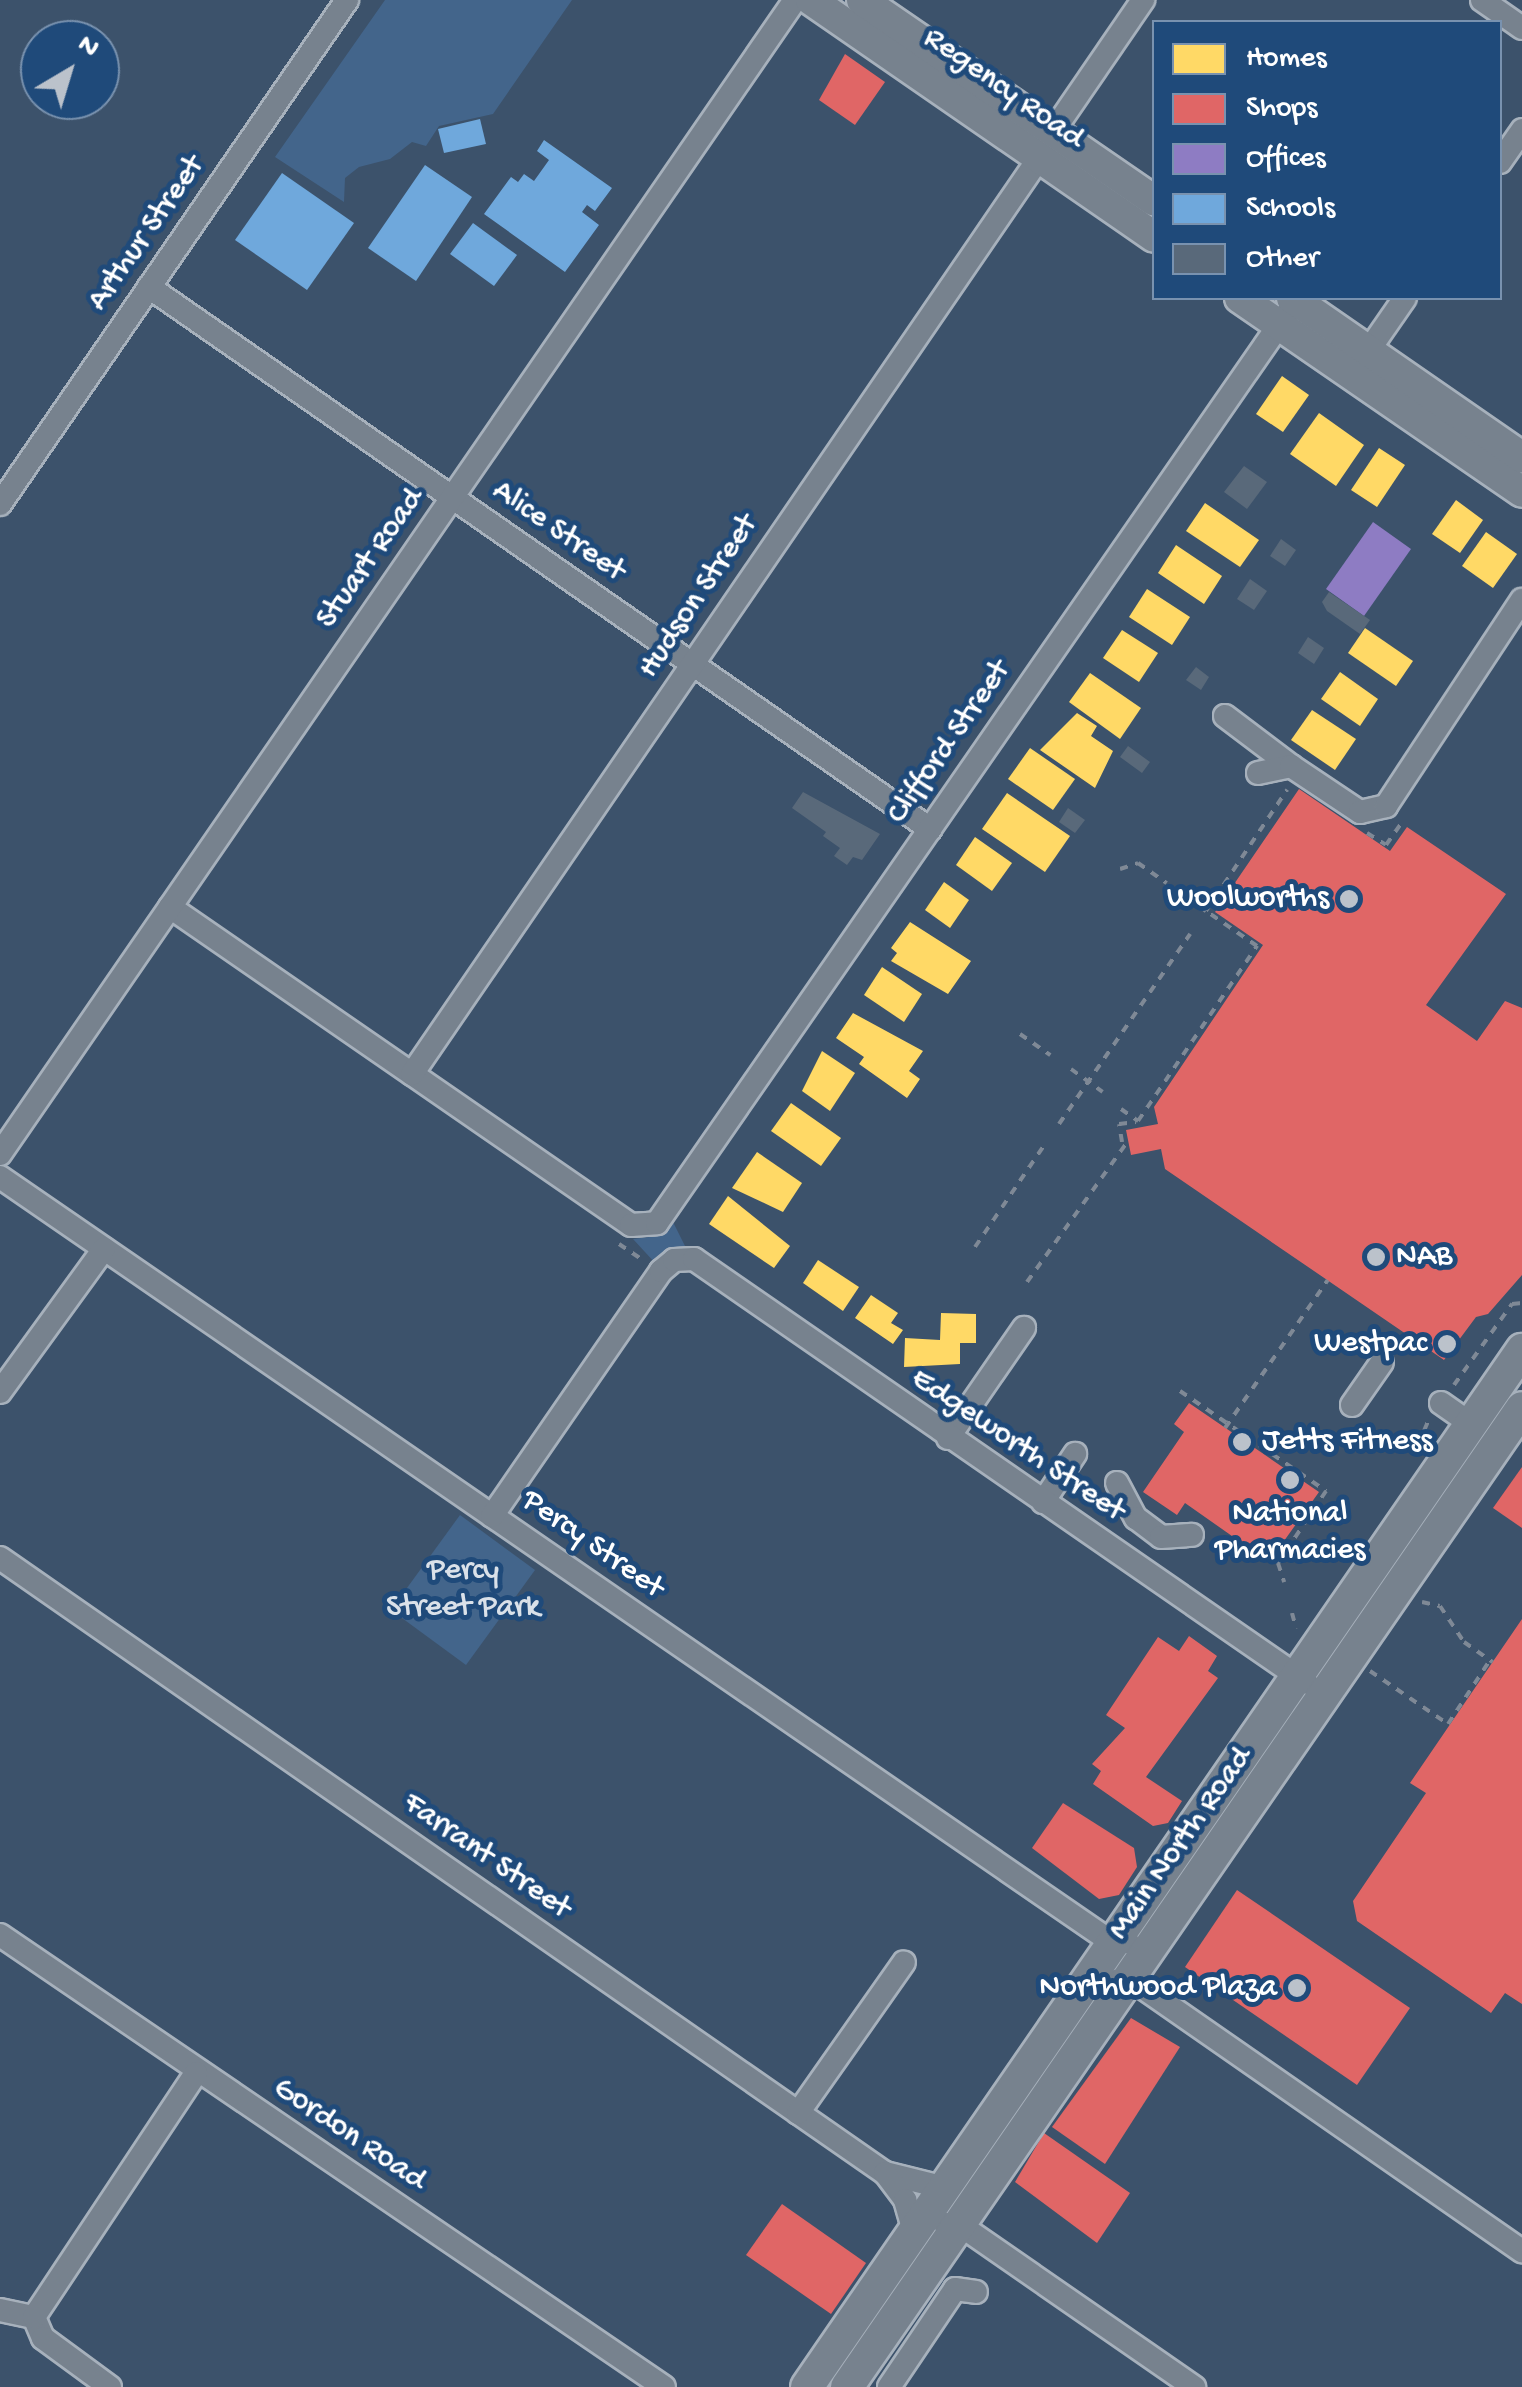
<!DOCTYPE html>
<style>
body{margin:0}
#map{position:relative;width:1522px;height:2387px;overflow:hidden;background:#3c526b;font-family:"Gochi Hand",sans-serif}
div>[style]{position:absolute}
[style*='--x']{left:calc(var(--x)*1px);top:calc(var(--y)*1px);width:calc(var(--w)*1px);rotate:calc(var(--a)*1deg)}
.green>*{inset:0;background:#43658b}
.homes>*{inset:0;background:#ffd966}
.shops>*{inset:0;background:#e06666}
.offices>*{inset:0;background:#8e7cc3}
.schools>*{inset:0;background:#6fa8dc}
.building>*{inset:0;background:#59697a}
.path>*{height:4px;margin-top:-2px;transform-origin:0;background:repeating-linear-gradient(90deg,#7f8996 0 8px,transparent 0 16px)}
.roads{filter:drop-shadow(2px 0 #a7b1bc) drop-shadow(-2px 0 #a7b1bc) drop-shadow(0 2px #a7b1bc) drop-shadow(0 -2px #a7b1bc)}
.minor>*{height:22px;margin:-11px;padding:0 11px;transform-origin:11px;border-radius:11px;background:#77828e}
.major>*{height:30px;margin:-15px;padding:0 15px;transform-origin:15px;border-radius:15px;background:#77828e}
.highway>*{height:32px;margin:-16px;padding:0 16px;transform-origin:16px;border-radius:16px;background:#77828e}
.dots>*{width:28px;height:28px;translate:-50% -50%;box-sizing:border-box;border:5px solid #1f4a7a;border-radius:50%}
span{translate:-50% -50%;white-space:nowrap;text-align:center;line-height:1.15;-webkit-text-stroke:10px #1f4a7a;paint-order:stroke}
.street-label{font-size:32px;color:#fff}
.poi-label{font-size:32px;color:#fff}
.right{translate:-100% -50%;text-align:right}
.left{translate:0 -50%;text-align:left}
.park-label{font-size:32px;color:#dae1e9}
.legend{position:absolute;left:1152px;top:20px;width:350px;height:280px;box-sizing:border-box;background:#1f4a7a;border:2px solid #7992af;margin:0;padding:12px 18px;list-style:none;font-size:30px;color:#fff}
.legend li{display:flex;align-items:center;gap:20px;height:50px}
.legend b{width:50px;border:2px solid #7992af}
.north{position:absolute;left:20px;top:20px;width:100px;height:100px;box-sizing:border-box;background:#1f4a7a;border:2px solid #7992af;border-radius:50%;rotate:38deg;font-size:28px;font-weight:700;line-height:40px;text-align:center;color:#fff}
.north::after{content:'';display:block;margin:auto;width:35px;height:45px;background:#bbc2cb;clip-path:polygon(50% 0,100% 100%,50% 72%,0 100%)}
</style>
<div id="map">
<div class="green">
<i style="clip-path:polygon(385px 0,572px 0,493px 114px,439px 126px,426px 146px,412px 142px,390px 159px,359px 167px,345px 178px,344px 202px,275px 157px)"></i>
<i style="clip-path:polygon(673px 1222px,688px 1252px,656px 1264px,633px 1239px,657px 1236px)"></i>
<i style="clip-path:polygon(460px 1515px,535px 1570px,466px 1665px,391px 1610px)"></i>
</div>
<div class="homes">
<i style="clip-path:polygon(1282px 376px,1309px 395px,1283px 432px,1256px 414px)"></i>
<i style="clip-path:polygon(1319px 413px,1364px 445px,1336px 486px,1290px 454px)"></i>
<i style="clip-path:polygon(1379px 448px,1405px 465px,1377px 507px,1351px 490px)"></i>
<i style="clip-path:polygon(1456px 500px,1483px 520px,1460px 553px,1432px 534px)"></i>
<i style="clip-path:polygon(1205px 503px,1259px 540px,1240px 567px,1186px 531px)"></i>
<i style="clip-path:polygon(1486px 532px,1517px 554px,1493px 588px,1462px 566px)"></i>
<i style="clip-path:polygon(1176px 545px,1222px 576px,1204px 604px,1158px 573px)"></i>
<i style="clip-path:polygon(1147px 589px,1190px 617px,1172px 645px,1129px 617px)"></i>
<i style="clip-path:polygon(1365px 628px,1413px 661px,1396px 686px,1348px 653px)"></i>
<i style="clip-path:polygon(1122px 630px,1158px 653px,1139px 682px,1103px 658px)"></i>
<i style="clip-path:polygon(1340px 672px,1378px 699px,1360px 726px,1321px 699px)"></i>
<i style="clip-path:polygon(1090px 673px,1141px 708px,1120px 739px,1069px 702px)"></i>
<i style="clip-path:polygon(1312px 710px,1356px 739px,1335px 770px,1291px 740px)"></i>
<i style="clip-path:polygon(1077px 713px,1097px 726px,1091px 736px,1113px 751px,1095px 788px,1040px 750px)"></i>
<i style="clip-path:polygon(1030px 748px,1075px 779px,1053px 810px,1008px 779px)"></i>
<i style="clip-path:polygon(1007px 793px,1070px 836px,1045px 872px,982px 829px)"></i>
<i style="clip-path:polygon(975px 837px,1012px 863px,992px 891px,956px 865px)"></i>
<i style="clip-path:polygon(944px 882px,969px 900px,950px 928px,925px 910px)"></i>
<i style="clip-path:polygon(910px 922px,971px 961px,948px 994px,891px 961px,897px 953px,891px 948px)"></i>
<i style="clip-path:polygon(882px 967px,922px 994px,904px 1022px,864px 995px)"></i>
<i style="clip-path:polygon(853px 1013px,923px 1051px,909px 1071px,920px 1079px,907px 1098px,859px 1064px,864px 1057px,836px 1038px)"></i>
<i style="clip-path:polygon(822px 1051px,855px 1073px,830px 1111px,802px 1091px)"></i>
<i style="clip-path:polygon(791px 1103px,841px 1138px,821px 1166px,771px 1131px)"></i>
<i style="clip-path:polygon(757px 1152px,802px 1183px,783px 1212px,732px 1188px)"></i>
<i style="clip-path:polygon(728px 1196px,790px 1246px,774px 1268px,709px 1224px)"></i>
<i style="clip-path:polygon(818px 1260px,859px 1287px,843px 1311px,803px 1283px)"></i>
<i style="clip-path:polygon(871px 1295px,898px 1313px,891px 1323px,903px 1330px,893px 1344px,855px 1318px)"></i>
<i style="clip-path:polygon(941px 1313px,976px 1314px,976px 1343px,960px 1343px,960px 1364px,904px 1367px,905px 1338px,940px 1340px)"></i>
</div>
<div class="shops">
<i style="clip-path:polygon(845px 54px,885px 82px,855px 125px,819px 100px)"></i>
<i style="clip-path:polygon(1299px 789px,1390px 851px,1407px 827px,1506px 894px,1426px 1005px,1477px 1041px,1505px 1001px,1522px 1008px,1522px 1275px,1488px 1314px,1476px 1317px,1444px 1360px,1165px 1169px,1161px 1149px,1131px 1155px,1126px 1130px,1158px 1124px,1154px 1107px,1263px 945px,1215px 912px)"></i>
<i style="clip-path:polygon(1189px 1403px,1319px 1492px,1269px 1562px,1185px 1503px,1177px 1515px,1143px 1492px,1184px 1432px,1174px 1424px)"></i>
<i style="clip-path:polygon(1522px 1467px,1522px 1528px,1493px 1508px)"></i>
<i style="clip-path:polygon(1522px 1619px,1522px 2004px,1505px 1993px,1491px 2013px,1357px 1921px,1353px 1901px,1426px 1793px,1410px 1783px)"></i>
<i style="clip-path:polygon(1189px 1636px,1217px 1656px,1208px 1671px,1218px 1678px,1146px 1777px,1182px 1801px,1168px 1823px,1153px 1826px,1093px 1784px,1101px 1771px,1092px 1764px,1125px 1728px,1106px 1715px,1158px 1637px,1179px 1651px)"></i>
<i style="clip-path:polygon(1063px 1803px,1134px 1848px,1137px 1867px,1119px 1895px,1099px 1899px,1032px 1848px)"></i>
<i style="clip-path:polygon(1237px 1890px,1410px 2008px,1357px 2085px,1185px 1967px)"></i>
<i style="clip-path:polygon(1131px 2018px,1180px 2047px,1105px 2164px,1052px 2127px)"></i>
<i style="clip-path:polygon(1044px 2133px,1130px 2193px,1097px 2243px,1015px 2182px)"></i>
<i style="clip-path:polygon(782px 2204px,866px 2263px,831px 2314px,746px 2255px)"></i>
</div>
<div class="offices">
<i style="clip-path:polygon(1373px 522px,1411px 549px,1364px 616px,1326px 589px)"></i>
</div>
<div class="schools">
<i style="clip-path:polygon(480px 119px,486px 144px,444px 153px,438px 129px)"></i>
<i style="clip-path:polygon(544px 140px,612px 188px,595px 211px,587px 205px,582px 212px,599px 225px,565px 272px,484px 214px,511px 177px,518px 182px,524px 174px,534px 181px,549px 160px,537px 151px)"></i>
<i style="clip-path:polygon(425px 165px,472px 197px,416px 281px,368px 248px)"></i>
<i style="clip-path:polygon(282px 173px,354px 223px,307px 290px,235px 240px)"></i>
<i style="clip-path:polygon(473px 223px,517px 255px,494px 286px,450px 254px)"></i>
</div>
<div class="building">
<i style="clip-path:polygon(1244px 466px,1267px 482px,1247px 509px,1224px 492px)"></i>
<i style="clip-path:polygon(1281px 539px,1296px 550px,1285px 566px,1270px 556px)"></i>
<i style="clip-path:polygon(1250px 579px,1267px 591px,1254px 610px,1237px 599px)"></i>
<i style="clip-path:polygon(1329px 592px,1370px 620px,1360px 634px,1327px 611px,1322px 602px)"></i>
<i style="clip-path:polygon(1308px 637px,1324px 648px,1314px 664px,1298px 653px)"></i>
<i style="clip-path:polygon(1196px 667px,1209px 677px,1201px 690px,1186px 680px)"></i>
<i style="clip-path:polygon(1128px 746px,1150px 762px,1142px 773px,1120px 757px)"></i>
<i style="clip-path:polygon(803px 792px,880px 834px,862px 860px,853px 857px,847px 865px,834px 856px,840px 848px,823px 836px,826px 832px,792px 808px)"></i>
<i style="clip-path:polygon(1068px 808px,1085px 820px,1075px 833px,1059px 822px)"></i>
</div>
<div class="path">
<i style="--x:1367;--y:833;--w:22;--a:32"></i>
<i style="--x:1386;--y:845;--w:28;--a:-55"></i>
<i style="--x:1120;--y:869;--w:19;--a:-18"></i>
<i style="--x:1138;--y:863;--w:35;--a:35"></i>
<i style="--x:1190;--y:899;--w:20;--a:37"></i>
<i style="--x:1206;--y:911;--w:146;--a:-56.2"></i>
<i style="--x:1020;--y:1034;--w:37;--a:35"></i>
<i style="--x:1071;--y:1069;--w:39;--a:36"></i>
<i style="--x:1121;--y:1109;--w:21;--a:35"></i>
<i style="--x:1138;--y:1121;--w:212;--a:-55.8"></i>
<i style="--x:1257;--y:946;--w:62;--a:-145.5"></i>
<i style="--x:1059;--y:1124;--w:231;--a:-55.4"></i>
<i style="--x:1122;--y:1142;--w:18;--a:-99"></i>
<i style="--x:1119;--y:1124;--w:17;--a:-7"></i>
<i style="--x:619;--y:1244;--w:30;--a:34"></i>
<i style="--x:975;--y:1247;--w:125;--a:-55.8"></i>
<i style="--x:1027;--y:1282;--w:173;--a:-54.4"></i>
<i style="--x:1454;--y:1385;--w:100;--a:-54.4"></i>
<i style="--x:1512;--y:1304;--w:10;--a:-6"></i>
<i style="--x:1180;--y:1391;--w:177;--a:34.4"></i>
<i style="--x:1326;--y:1491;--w:87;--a:123.7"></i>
<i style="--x:1278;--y:1563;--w:20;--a:72"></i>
<i style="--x:1225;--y:1428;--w:180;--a:-55.2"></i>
<i style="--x:1401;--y:1439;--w:18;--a:19"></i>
<i style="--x:1418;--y:1445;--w:26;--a:-67"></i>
<i style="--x:1422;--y:1602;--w:18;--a:13"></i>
<i style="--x:1440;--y:1606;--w:43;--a:56.3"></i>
<i style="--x:1464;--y:1642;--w:35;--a:35"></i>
<i style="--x:1292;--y:1613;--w:16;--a:75"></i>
<i style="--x:1370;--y:1671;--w:94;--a:34.2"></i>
<i style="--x:1448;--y:1724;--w:77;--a:-56.7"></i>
</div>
<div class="roads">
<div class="minor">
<i style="--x:1482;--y:0;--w:49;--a:35"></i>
<i style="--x:1054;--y:130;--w:158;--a:-55.6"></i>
<i style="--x:1500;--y:162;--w:39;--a:-55"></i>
<i style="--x:149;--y:287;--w:951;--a:34.76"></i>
<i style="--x:1362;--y:360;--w:75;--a:-55.3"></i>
<i style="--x:0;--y:504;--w:612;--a:-55.45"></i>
<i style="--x:1225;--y:716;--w:83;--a:37.1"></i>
<i style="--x:1258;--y:773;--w:34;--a:-12"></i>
<i style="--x:1291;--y:766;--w:83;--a:33.7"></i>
<i style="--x:1360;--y:812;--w:27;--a:-13"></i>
<i style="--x:1386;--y:806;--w:247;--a:-56.6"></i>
<i style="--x:170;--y:907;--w:560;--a:34.6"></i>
<i style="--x:631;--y:1225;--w:26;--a:-4"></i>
<i style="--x:657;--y:1223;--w:1105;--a:-55.29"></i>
<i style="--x:412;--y:1074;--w:1111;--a:-55.6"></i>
<i style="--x:0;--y:1154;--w:1401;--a:-55.44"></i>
<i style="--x:0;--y:1177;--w:1351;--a:34.54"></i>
<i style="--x:1113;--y:1943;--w:15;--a:-4"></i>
<i style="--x:0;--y:1392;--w:177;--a:-54"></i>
<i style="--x:1441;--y:1403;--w:37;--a:35"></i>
<i style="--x:1352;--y:1405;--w:52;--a:-55.1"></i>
<i style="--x:948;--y:1438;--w:134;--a:-55.4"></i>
<i style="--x:1117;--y:1483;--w:40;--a:62"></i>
<i style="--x:1136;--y:1518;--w:31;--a:37"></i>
<i style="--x:1161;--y:1537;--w:31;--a:-4"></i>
<i style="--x:1043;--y:1502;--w:58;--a:-56.3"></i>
<i style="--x:492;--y:1516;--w:298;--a:-55.4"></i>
<i style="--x:661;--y:1271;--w:17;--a:-40"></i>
<i style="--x:674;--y:1260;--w:20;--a:-3"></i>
<i style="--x:694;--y:1259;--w:745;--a:34.67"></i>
<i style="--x:0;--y:1558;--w:1078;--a:34.8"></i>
<i style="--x:885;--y:2173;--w:62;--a:14"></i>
<i style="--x:0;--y:1935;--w:803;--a:34.24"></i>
<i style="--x:1116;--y:1981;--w:13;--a:-13"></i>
<i style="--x:1129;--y:1978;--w:479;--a:34.8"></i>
<i style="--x:798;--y:2113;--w:184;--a:-54.9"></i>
<i style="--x:885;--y:2173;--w:34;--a:53"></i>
<i style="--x:905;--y:2200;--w:33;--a:74"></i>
<i style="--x:945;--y:2224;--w:15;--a:4"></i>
<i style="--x:960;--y:2225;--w:285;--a:34.7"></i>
<i style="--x:0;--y:2310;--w:35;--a:12"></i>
<i style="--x:34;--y:2317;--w:23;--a:67"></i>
<i style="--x:43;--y:2338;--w:83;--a:36.2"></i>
<i style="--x:34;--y:2317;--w:293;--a:-56.4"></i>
<i style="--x:889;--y:2387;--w:118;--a:-56"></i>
<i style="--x:955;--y:2289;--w:21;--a:8"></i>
</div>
<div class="major">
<i style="--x:811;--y:0;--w:417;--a:34.6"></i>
<i style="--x:862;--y:0;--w:354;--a:34.5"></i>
<i style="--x:1240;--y:298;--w:342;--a:34.5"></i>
<i style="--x:1292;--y:298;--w:280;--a:34.7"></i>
</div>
<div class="highway">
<i style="--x:807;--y:2387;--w:1260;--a:-55.41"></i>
<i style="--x:847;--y:2387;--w:1189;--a:-55.41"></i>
</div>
</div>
<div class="dots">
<i style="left:1349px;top:899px;background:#bbc2cb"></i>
<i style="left:1376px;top:1257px;background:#bbc2cb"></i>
<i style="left:1447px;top:1344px;background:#bbc2cb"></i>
<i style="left:1242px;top:1442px;background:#bbc2cb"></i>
<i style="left:1290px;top:1480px;background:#bbc2cb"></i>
<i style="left:1297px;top:1988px;background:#bbc2cb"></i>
</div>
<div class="street-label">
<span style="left:1003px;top:89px;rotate:35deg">Regency Road</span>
<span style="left:147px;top:234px;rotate:-55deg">Arthur Street</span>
<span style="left:558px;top:532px;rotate:35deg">Alice Street</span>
<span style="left:371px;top:559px;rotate:-55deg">Stuart Road</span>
<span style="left:699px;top:597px;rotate:-56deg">Hudson Street</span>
<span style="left:950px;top:743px;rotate:-55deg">Clifford Street</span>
<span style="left:1017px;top:1446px;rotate:34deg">Edgeworth Street</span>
<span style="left:592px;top:1545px;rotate:35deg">Percy Street</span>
<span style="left:1181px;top:1844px;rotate:-55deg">Main North Road</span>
<span style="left:486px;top:1857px;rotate:35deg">Farrant Street</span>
<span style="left:349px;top:2135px;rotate:34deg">Gordon Road</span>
</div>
<div class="poi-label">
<span class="right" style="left:1329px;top:899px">Woolworths</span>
<span class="left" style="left:1396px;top:1257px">NAB</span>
<span class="right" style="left:1427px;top:1344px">Westpac</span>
<span class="left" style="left:1262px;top:1442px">Jetts Fitness</span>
<span style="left:1290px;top:1533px">National<br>Pharmacies</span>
<span class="right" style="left:1277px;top:1988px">Northwood Plaza</span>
</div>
<div class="park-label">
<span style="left:463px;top:1590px">Percy<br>Street Park</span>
</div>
<ul class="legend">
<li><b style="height:28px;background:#ffd966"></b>Homes</li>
<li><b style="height:28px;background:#e06666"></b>Shops</li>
<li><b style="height:28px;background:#8e7cc3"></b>Offices</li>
<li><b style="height:28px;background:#6fa8dc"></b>Schools</li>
<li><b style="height:28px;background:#59697a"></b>Other</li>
</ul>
<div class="north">N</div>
</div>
